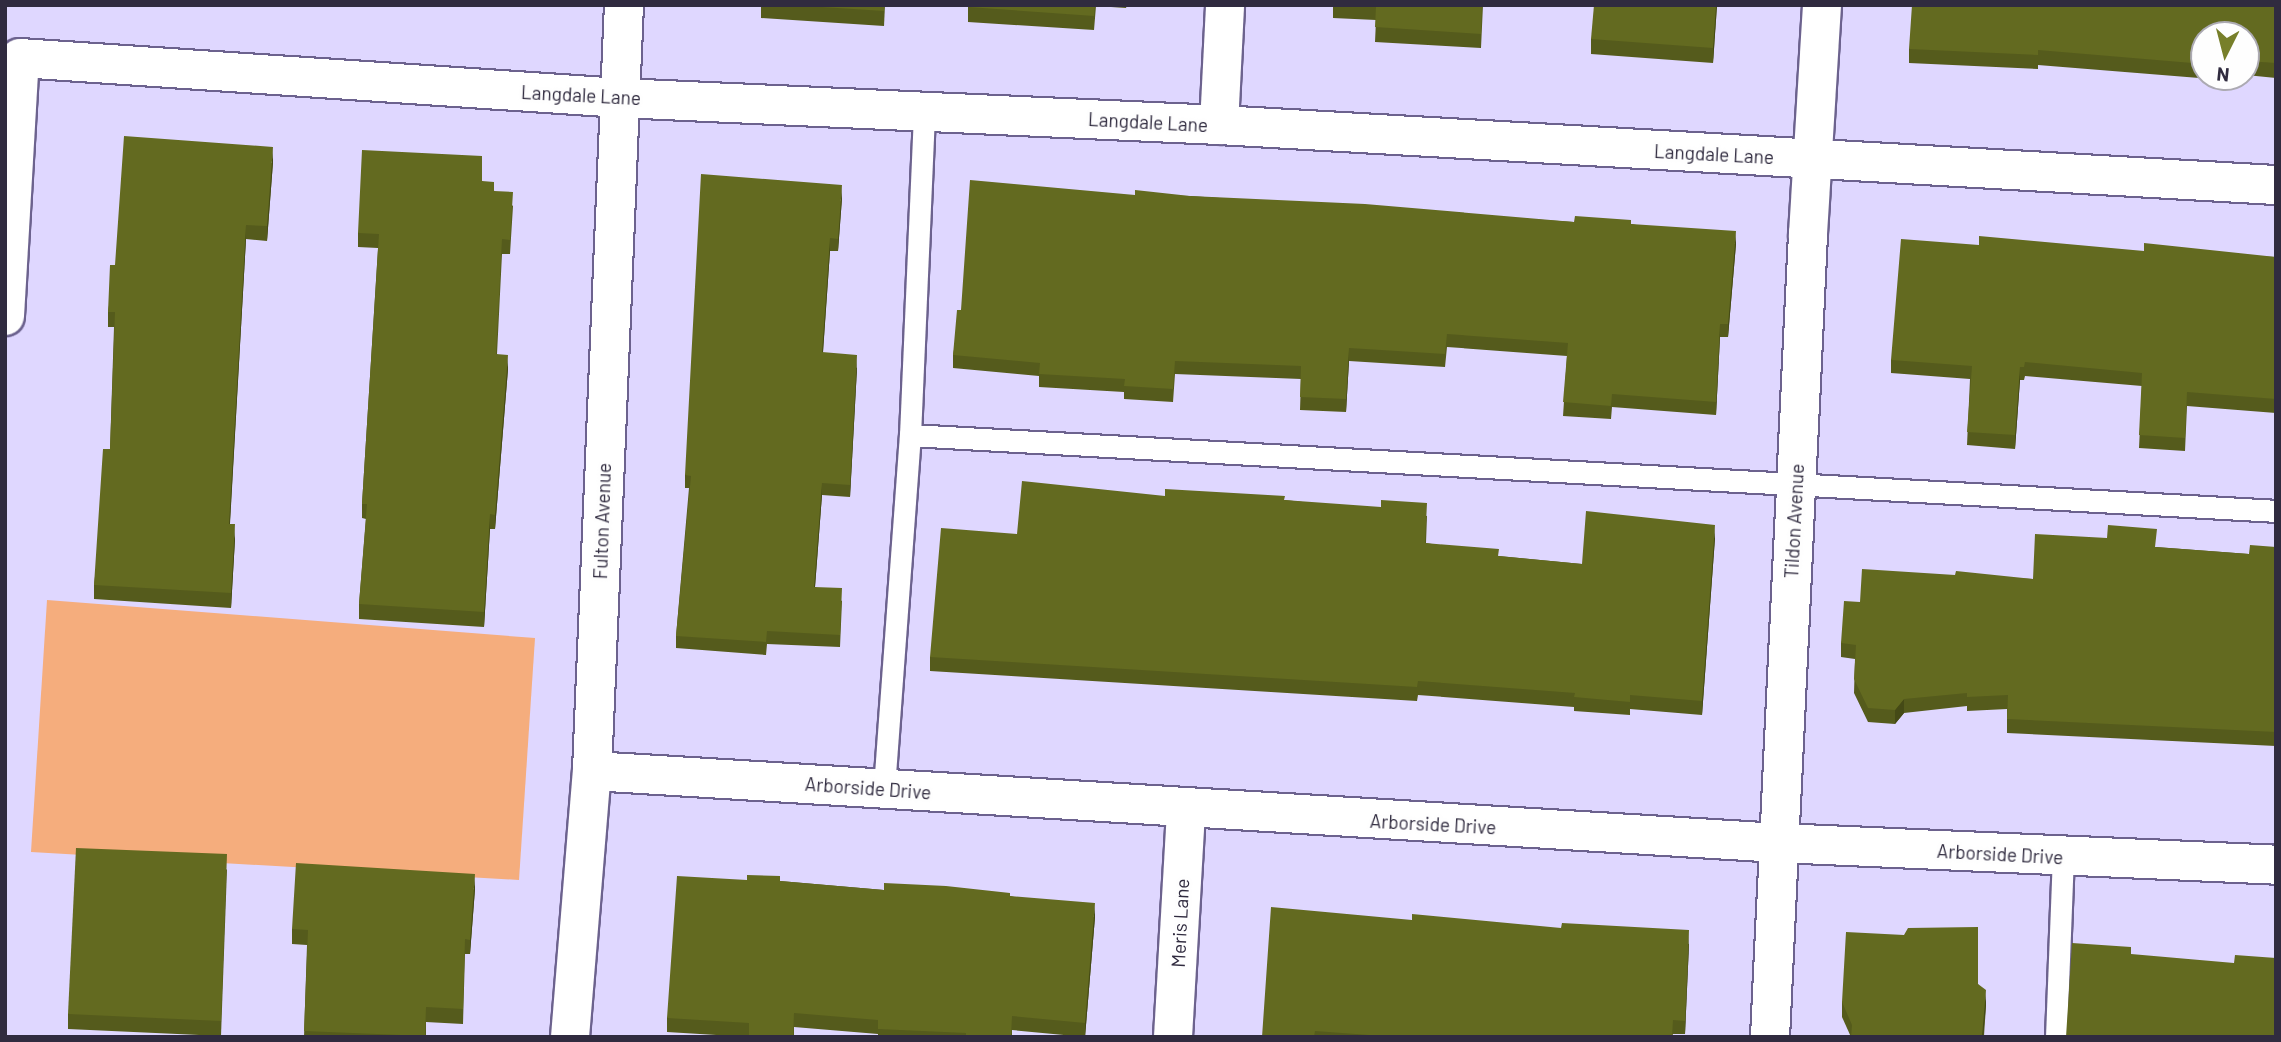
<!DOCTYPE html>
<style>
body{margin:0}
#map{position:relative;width:2281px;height:1042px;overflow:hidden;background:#dfd7ff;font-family:Barlow,sans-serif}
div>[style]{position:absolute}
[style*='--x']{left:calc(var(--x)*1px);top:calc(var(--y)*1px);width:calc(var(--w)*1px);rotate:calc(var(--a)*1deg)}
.green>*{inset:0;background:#f5ad7d}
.roads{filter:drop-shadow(2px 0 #6c628e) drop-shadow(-2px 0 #6c628e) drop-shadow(0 2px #6c628e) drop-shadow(0 -2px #6c628e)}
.service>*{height:21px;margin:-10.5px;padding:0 10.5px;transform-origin:10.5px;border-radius:10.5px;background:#fff}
.minor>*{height:38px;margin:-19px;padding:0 19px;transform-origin:19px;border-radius:19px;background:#fff}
.wall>*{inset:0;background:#555b1c}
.shaded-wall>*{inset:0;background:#454a16}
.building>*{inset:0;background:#636a20}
span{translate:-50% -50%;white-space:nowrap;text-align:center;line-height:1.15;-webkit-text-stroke:7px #fefefe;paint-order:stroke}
.street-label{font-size:19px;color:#302b3f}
.frame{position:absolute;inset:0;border:7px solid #302b3f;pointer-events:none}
.north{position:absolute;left:2190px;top:21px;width:70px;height:70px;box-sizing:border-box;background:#fefefe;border:2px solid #acaab2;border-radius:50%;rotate:186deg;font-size:19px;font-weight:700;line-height:28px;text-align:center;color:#302b3f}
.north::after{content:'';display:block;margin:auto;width:24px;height:32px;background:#777f2a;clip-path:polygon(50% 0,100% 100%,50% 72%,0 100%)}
</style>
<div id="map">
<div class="green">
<i style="clip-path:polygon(47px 600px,535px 638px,519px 880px,31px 852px)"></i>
</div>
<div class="roads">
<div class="service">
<i style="--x:910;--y:435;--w:1368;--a:3.18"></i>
<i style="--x:884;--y:788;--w:354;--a:-85.8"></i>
<i style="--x:910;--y:435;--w:324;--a:-87.5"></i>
<i style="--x:2056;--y:1037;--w:180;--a:-87.8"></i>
</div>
<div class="minor">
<i style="--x:1219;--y:125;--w:120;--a:-87.1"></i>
<i style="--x:5;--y:316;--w:258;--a:-86.7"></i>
<i style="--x:20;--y:58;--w:601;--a:3.81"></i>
<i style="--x:620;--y:98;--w:600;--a:2.58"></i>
<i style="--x:1219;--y:125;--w:1059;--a:3.25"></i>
<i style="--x:592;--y:771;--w:1189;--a:3.47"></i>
<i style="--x:1779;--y:843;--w:497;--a:2.5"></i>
<i style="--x:570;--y:1037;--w:267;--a:-85.3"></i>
<i style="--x:592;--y:771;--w:767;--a:-87.61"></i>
<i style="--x:1173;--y:1037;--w:227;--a:-86.7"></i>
<i style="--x:1770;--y:1037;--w:804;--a:-87.29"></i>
<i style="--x:1808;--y:234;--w:229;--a:-86.5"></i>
</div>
</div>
<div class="wall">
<i style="clip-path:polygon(761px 5px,885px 5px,884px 26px,761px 18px)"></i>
<i style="clip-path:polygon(968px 5px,1127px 5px,1126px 8px,1096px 6px,1094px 30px,968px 22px)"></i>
<i style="clip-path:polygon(1333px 5px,1483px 5px,1481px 48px,1375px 42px,1376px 20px,1333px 18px)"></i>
<i style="clip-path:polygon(1717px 5px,1713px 63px,1591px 54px,1591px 39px)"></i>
<i style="clip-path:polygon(2276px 5px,2276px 78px,2246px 75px,2246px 35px,2204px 35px,2204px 77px,2224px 77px,2224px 80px,2038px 65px,2038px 69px,1909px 63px,1909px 49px)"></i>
<i style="clip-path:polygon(273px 162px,267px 241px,246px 239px,230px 524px,235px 539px,231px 608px,94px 599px,94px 585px,110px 449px,114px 327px,108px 327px,108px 312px,115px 265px)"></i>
<i style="clip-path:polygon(482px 181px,513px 206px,510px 254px,502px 254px,497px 354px,508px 369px,495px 529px,490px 529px,484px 627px,359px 619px,359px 604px,366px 519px,362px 518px,362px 504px,378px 248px,358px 247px,358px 233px)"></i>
<i style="clip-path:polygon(1135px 195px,1190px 196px,1574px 222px,1631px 224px,1736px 244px,1728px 337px,1720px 337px,1716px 415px,1612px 407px,1611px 419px,1563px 416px,1567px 356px,1447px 347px,1445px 367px,1349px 361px,1346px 412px,1300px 410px,1301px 379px,1175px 374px,1173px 402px,1124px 399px,1124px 392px,1039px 387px,1039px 376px,953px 368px,953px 355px,961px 310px)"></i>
<i style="clip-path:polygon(842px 198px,838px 251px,830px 251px,823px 353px,857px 368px,850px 497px,822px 495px,815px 587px,842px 601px,840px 647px,767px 644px,766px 655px,676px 648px,676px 636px,689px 488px,685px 488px,685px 475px)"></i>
<i style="clip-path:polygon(1979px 245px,2276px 257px,2276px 413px,2187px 406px,2185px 451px,2139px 448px,2142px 386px,2025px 376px,2024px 380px,2020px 380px,2015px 449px,1967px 445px,1970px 379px,1891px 373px,1891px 360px)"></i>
<i style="clip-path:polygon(1165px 496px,1285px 500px,1427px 516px,1426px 543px,1499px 556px,1582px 564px,1715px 538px,1702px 715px,1630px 709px,1630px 715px,1574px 711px,1574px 707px,1418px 695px,1417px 701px,930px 671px,930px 657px)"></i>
<i style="clip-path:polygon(2156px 547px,2249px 554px,2276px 547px,2276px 746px,2007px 733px,2007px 709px,1967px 711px,1967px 706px,1904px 713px,1895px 724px,1868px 722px,1854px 693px,1855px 659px,1841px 657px,1841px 643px,1860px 602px,1955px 575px,2033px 579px)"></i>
<i style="clip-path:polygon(227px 869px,221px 1036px,68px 1029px,68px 1014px)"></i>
<i style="clip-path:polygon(747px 880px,780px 881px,884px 890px,1010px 896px,1095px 917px,1085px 1037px,1012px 1030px,1012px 1037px,878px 1037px,878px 1034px,794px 1027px,794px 1037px,749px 1037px,667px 1032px,667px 1018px)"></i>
<i style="clip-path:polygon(475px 889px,470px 954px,465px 954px,463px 1024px,426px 1022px,426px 1037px,304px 1037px,307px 945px,292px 944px,292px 929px)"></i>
<i style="clip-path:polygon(1412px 920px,1689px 944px,1685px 1034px,1673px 1034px,1672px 1037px,1262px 1037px)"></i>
<i style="clip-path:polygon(1904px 935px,1978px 984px,1986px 1005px,1984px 1036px,1851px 1037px,1842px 1017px,1842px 1002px)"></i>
</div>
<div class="shaded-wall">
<i style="clip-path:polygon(1716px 5px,1717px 5px,1713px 63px,1713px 48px)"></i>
<i style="clip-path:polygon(273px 147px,273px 162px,267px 241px,267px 226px)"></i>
<i style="clip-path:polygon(842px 185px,842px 198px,838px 251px,838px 239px)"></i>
<i style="clip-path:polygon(246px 225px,246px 239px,229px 538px,229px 524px)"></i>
<i style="clip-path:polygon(1736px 231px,1736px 244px,1728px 337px,1728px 324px)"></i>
<i style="clip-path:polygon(830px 238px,830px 251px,822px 365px,822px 352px)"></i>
<i style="clip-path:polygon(1720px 324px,1720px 337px,1716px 415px,1716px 402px)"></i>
<i style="clip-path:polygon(1349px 348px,1349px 361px,1346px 412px,1346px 399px)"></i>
<i style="clip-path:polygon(508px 355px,508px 369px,495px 529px,495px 515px)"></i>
<i style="clip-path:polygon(857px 355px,857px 368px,850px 497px,850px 485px)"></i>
<i style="clip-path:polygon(2020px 367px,2020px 380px,2015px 449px,2015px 435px)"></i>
<i style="clip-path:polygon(822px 483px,822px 495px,814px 600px,814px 587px)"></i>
<i style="clip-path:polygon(490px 514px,490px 529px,484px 627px,484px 612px)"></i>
<i style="clip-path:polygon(235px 524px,235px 539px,231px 608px,231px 593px)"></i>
<i style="clip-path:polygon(1715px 525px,1715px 538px,1702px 715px,1702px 701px)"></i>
<i style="clip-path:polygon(1904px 699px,1904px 713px,1895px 724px,1895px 710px)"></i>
<i style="clip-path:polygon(475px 874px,475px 889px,470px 954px,470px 940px)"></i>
<i style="clip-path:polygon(1095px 903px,1095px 917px,1085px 1037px,1085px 1023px)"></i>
<i style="clip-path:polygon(1689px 930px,1689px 944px,1685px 1034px,1685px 1021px)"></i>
<i style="clip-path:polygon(1986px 990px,1986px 1005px,1983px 1037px,1982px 1037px)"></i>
</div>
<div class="building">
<i style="clip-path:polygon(791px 5px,884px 5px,884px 11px)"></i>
<i style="clip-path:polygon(968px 5px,1095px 5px,1094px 16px,968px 7px)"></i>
<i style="clip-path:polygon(1370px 5px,1482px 5px,1481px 34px,1375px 27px,1376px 6px)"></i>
<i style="clip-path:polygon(1594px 5px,1716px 5px,1713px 48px,1591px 39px)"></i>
<i style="clip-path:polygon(1912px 5px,2276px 5px,2276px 63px,2246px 61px,2246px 35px,2204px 35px,2204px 64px,2038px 50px,2038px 55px,1909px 49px)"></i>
<i style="clip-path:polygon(124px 136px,273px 147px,267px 226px,246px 225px,229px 524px,235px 524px,231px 593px,94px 585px,103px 449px,110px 449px,115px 312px,108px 312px,110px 265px,115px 265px)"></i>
<i style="clip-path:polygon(362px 150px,482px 156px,482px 181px,494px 182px,494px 191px,513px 192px,510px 240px,502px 239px,496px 354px,508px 355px,495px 515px,490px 514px,484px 612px,359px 604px,367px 504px,362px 504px,379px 234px,358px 233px)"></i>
<i style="clip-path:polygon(701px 174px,842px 185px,838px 239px,830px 238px,822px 352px,857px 355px,850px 485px,822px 483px,814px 587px,842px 588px,840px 635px,767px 631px,766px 642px,676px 636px,691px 476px,685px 475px)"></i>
<i style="clip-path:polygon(970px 180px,1135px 195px,1135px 190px,1190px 196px,1365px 204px,1574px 222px,1575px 216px,1631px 220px,1631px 224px,1736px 231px,1728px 324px,1720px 324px,1716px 402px,1612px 394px,1611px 406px,1563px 402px,1568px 343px,1447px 334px,1445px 354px,1349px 348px,1346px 399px,1300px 397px,1301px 366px,1175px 361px,1173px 389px,1124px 386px,1125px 379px,1039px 374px,1040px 363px,953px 355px,957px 310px,961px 310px)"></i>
<i style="clip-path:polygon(1979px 236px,2144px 251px,2144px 243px,2276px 257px,2276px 399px,2187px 392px,2185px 438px,2139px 435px,2142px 373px,2025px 362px,2024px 367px,2020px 367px,2015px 435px,1967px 432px,1972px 366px,1891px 360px,1901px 239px,1979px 245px)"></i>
<i style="clip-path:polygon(1022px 481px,1165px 496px,1165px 489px,1285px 496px,1284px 500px,1381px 507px,1381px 500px,1427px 503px,1425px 543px,1499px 549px,1498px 556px,1582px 564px,1586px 511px,1715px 525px,1702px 701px,1630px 695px,1630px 702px,1574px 697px,1575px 693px,1418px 681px,1417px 687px,930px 657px,941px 528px,1017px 534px)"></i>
<i style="clip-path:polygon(2108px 525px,2157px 529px,2155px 547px,2249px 554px,2250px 545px,2276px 547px,2276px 732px,2007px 719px,2008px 695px,1967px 697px,1967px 693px,1904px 699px,1895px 710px,1868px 708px,1854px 679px,1856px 645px,1841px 643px,1844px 601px,1860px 602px,1862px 569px,1955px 575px,1956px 571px,2033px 579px,2035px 534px,2107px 538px)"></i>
<i style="clip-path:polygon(76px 848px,227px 854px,221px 1021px,68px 1014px)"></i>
<i style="clip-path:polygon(296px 863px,475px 874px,470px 940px,465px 939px,463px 1009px,426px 1007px,425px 1036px,304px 1031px,308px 930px,292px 929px)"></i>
<i style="clip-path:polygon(747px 875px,780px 876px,780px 881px,884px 890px,884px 883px,946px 886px,1010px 893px,1010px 896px,1095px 903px,1085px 1023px,1012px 1016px,1011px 1037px,966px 1037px,966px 1033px,878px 1029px,878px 1020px,794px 1013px,793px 1037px,749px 1037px,749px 1023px,667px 1018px,677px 876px,747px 880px)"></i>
<i style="clip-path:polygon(1271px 907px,1412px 920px,1412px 914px,1561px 928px,1562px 923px,1689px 930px,1685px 1021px,1673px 1020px,1672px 1037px,1396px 1037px,1315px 1031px,1314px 1037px,1262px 1037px)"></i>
<i style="clip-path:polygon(1978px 927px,1978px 984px,1986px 990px,1982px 1035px,2005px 1037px,1851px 1037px,1852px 1025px,1842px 1002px,1846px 932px,1904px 935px,1908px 928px)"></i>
<i style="clip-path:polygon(2072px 943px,2131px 947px,2131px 954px,2234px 963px,2235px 955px,2276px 958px,2276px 1037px,2066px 1037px)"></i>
</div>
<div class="street-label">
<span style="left:581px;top:95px;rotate:3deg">Langdale Lane</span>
<span style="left:1148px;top:122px;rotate:3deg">Langdale Lane</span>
<span style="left:1714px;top:154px;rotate:3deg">Langdale Lane</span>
<span style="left:602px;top:521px;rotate:-88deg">Fulton Avenue</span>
<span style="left:1794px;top:521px;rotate:-87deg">Tildon Avenue</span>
<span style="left:868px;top:788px;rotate:4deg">Arborside Drive</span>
<span style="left:1433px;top:824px;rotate:3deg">Arborside Drive</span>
<span style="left:2000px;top:854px;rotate:3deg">Arborside Drive</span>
<span style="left:1180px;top:923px;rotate:-87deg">Meris Lane</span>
</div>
<div class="frame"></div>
<div class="north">N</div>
</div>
